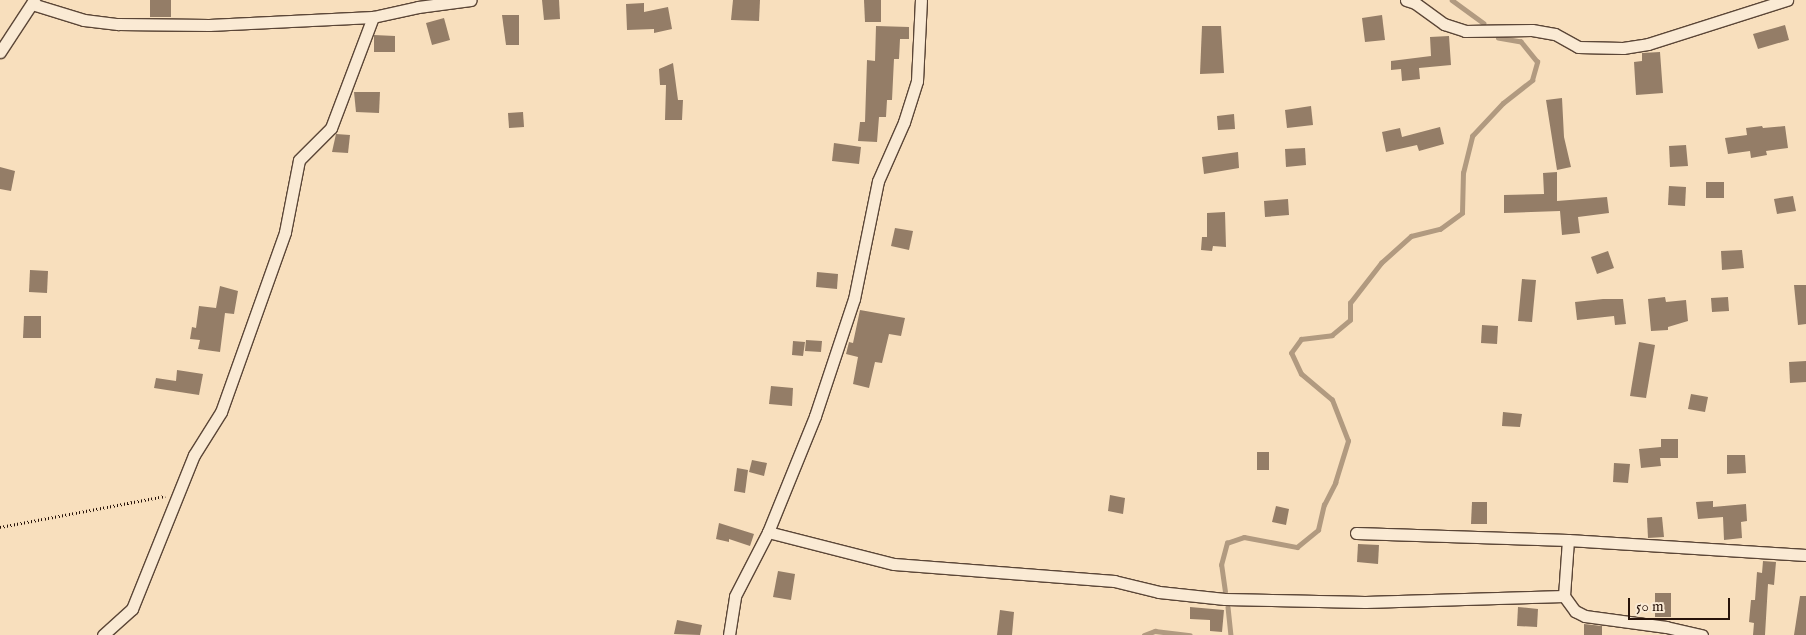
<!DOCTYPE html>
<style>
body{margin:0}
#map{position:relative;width:1806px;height:635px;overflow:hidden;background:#f8dfbd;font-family:"IM FELL English",serif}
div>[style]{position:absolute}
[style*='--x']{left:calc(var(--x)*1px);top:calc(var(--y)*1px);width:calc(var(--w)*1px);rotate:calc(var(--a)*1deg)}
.stream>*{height:4.5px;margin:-2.25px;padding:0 2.25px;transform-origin:2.25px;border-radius:2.25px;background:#b19a80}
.building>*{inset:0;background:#947d67}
.path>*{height:2.5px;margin-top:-1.25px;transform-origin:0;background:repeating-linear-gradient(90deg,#27130a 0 1px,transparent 0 3.5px)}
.roads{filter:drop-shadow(1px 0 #5b4637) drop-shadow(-1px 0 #5b4637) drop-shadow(0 1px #5b4637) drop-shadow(0 -1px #5b4637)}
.street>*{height:11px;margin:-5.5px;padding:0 5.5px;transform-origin:5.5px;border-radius:5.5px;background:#faead4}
span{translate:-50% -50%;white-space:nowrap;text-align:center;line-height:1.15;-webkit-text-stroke:4px #faead4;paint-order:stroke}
.scale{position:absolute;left:1628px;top:598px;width:102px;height:22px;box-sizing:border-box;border:2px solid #27130a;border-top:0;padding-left:6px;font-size:15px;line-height:18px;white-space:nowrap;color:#27130a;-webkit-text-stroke:4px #faead4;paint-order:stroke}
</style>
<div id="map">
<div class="stream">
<i style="--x:1452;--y:0;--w:39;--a:36"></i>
<i style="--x:1225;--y:592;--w:27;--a:-98"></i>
<i style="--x:1221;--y:565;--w:23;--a:-75"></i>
<i style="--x:1227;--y:543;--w:18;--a:-19"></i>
<i style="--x:1244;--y:537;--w:54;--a:10.7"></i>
<i style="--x:1297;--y:547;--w:27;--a:-39"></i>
<i style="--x:1318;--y:530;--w:26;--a:-77"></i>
<i style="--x:1324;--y:505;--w:25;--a:-63"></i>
<i style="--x:1335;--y:483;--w:44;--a:-72.8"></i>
<i style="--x:1348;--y:441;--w:44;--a:-111.3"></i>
<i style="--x:1332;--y:400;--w:40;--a:-140"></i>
<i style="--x:1301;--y:374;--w:23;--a:-115"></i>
<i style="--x:1291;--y:353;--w:17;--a:-54"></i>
<i style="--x:1301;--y:339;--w:31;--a:-7"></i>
<i style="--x:1332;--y:335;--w:23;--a:-40"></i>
<i style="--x:1350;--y:320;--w:17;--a:-90"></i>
<i style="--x:1350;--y:303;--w:51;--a:-52.2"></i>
<i style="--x:1381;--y:263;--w:40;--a:-42"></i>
<i style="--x:1411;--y:236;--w:30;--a:-14"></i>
<i style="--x:1440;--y:229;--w:27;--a:-36"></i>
<i style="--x:1462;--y:213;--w:40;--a:-88.6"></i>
<i style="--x:1463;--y:173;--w:38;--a:-76"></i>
<i style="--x:1472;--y:136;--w:45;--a:-46.8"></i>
<i style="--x:1503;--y:103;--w:37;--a:-38"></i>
<i style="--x:1532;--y:80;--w:19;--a:-74"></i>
<i style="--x:1537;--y:62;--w:26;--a:-129"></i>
<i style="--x:1521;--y:42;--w:23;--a:-170"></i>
<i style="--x:1228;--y:607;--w:28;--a:84"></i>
<i style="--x:1144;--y:635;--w:12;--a:-20"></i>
<i style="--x:1155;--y:631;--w:35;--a:7"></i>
</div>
<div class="building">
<i style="clip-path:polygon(150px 0,171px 0,171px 17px,150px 17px)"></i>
<i style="clip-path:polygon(542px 0,559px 0,560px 19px,544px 20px)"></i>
<i style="clip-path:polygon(733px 0,760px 0,759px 21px,731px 20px)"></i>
<i style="clip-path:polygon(864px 0,881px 0,881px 22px,865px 22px)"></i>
<i style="clip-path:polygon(644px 3px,644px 12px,668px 7px,672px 29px,654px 33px,654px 29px,627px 30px,626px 4px)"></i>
<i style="clip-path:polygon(502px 15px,519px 15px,519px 45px,506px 45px)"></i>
<i style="clip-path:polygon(1382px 15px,1385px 40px,1365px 42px,1362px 18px)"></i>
<i style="clip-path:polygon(444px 18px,450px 40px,432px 45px,426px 23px)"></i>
<i style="clip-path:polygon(1785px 25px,1789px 40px,1758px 49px,1753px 34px)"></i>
<i style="clip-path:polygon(876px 26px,909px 27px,909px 39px,900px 39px,899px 59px,894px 59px,892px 100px,887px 100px,886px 117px,879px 117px,877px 142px,858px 141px,860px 122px,865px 122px,867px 60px,875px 61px)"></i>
<i style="clip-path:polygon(1202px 26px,1221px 26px,1224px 73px,1200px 74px)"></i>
<i style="clip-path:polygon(374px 35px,395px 36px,395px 52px,374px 52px)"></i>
<i style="clip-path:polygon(1449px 36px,1451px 65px,1419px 68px,1420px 79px,1402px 81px,1401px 69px,1391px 70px,1391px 61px,1431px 56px,1430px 37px)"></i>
<i style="clip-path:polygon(1660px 52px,1663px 93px,1636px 95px,1634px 62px,1642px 61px,1642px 53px)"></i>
<i style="clip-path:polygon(673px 63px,678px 100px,683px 100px,682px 120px,665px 120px,666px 85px,660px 85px,659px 69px)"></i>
<i style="clip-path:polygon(354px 92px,380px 92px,379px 113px,356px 112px)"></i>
<i style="clip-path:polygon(1562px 98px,1564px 137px,1571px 167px,1557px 170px,1546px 100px)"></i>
<i style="clip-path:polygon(1311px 106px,1313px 125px,1287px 128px,1285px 110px)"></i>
<i style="clip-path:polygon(523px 112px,524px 127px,509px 128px,508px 113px)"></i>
<i style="clip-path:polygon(1234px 114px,1235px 129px,1218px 130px,1217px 116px)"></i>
<i style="clip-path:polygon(1762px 126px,1763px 128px,1785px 126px,1788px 148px,1766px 151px,1767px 155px,1751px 158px,1750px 151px,1728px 154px,1725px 138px,1747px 135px,1746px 128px)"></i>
<i style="clip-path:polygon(1440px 127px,1444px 144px,1419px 151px,1417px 145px,1386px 152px,1382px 132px,1400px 128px,1402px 137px)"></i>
<i style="clip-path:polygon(336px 134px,350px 135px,348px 153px,332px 152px)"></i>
<i style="clip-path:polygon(834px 143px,861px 147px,859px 164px,832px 161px)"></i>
<i style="clip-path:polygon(1686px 145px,1688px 166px,1670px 167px,1669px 146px)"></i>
<i style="clip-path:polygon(1305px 148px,1306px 165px,1286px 167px,1285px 149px)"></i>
<i style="clip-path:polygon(1238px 152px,1239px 168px,1204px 174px,1202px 157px)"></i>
<i style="clip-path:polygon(0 167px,15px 171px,11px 191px,0 189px)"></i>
<i style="clip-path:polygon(1557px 172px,1557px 201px,1607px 197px,1609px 213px,1578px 217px,1580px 233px,1562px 235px,1560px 211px,1504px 213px,1504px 195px,1544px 194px,1543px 173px)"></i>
<i style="clip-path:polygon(1706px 182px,1724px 182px,1724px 198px,1706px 198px)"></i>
<i style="clip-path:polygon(1669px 186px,1686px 187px,1685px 206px,1668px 205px)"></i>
<i style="clip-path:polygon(1793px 196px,1796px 211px,1777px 214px,1774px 199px)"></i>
<i style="clip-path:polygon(1288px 199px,1289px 215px,1265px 217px,1264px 201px)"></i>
<i style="clip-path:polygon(1225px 212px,1226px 247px,1213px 246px,1212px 251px,1201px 250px,1202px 237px,1207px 237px,1207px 213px)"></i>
<i style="clip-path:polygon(895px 228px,913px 231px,909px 250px,891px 246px)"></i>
<i style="clip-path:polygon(1742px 250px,1744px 268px,1722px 270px,1721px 251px)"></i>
<i style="clip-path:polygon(1608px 251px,1614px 268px,1597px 274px,1591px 257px)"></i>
<i style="clip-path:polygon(30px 270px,48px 271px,47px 293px,29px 292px)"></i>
<i style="clip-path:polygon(817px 272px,838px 274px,837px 289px,816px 287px)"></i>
<i style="clip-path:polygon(1522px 279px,1536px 280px,1532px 322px,1518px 321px)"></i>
<i style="clip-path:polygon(1794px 285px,1806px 285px,1806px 324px,1798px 325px)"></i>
<i style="clip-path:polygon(220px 286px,238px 291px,234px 314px,225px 313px,220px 352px,198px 349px,200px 340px,190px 339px,192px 327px,196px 328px,199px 306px,216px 308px)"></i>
<i style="clip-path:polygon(1665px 297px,1666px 302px,1686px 300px,1688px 321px,1668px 327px,1668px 330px,1651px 331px,1648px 299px)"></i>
<i style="clip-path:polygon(1728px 297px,1729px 311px,1712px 312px,1711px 298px)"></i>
<i style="clip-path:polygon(1603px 299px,1623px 299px,1626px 324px,1615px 325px,1614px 316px,1577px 320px,1575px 302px)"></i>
<i style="clip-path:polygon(860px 310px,905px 318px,901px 336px,889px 334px,882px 363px,875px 362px,869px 388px,853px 384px,858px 357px,846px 354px,849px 342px,853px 343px)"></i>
<i style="clip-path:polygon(24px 316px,41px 316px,41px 338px,23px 338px)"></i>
<i style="clip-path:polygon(1482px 325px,1498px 326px,1497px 344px,1481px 343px)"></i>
<i style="clip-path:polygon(806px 340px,822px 341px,821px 352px,805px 351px)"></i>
<i style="clip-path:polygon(793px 341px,805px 342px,803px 356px,792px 355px)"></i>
<i style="clip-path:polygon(1639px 342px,1655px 345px,1646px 398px,1630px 396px)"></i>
<i style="clip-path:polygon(1806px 361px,1806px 382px,1790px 383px,1789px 362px)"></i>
<i style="clip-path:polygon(177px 370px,203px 374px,199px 395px,154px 388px,156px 378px,176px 381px)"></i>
<i style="clip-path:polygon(771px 386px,793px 388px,792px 406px,769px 404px)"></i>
<i style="clip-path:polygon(1691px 394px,1708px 397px,1705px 412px,1688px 409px)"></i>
<i style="clip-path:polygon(1503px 412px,1522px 414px,1520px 427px,1502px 426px)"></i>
<i style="clip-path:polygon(1661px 439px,1678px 439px,1678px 458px,1660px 458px,1661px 466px,1641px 468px,1639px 449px,1661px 447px)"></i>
<i style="clip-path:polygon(1257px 452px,1269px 452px,1269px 470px,1257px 470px)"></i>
<i style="clip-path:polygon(1727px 455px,1745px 455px,1746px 473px,1727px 474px)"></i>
<i style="clip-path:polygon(752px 460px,767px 463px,764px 476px,749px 472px)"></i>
<i style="clip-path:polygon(1614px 463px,1630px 464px,1628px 483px,1613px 482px)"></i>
<i style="clip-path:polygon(737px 468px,748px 470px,745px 493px,734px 491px)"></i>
<i style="clip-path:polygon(1110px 495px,1125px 498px,1123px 514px,1108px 511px)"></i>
<i style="clip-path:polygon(1713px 501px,1713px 507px,1746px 504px,1747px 521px,1741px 522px,1742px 538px,1724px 540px,1723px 517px,1698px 519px,1696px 502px)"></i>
<i style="clip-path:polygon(1472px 502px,1487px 502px,1487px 524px,1471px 524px)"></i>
<i style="clip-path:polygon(1276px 506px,1289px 509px,1286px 525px,1272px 522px)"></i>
<i style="clip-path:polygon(1662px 517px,1664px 537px,1648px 538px,1647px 518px)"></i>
<i style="clip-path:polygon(719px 523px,754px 534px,750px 546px,729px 539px,729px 542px,716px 539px)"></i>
<i style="clip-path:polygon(1358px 544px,1379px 545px,1378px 564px,1357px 562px)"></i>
<i style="clip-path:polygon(1763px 561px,1776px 562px,1774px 585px,1768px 584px,1765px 635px,1753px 635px,1754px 623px,1749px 622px,1751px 600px,1755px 600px,1757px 572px,1762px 573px)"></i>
<i style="clip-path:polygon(778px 571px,795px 574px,791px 600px,773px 597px)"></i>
<i style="clip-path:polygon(1655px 593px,1671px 593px,1671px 617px,1655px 617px)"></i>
<i style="clip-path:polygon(1800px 596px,1806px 596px,1806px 635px,1794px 635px)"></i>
<i style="clip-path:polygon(1190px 607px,1224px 610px,1222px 632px,1210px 631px,1210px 620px,1190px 619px)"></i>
<i style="clip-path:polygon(1518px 607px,1538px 609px,1537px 627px,1517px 626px)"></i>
<i style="clip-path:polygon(1000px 610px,1014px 612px,1012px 635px,997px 635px)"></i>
<i style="clip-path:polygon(677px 620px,702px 625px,700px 635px,674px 634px)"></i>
<i style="clip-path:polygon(1584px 624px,1602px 626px,1602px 635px,1584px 635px)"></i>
</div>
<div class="path">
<i style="--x:0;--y:527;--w:168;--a:-10.6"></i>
</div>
<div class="roads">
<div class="street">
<i style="--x:1406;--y:0;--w:9;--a:18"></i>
<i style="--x:1415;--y:3;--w:36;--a:36"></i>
<i style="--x:1444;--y:24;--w:22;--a:18"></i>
<i style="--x:1465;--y:31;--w:67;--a:-0.9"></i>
<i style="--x:1532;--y:30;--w:23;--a:10"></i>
<i style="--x:1555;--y:34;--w:26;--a:29"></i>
<i style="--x:1578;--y:47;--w:45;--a:1.3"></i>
<i style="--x:1623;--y:48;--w:25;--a:-9"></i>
<i style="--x:1648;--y:44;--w:146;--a:-17.6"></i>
<i style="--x:32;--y:4;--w:54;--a:17.1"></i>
<i style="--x:84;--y:20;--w:34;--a:7"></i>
<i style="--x:118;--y:24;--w:91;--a:0.6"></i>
<i style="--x:209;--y:25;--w:164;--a:-2.8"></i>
<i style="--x:373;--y:17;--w:46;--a:-12.5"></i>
<i style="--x:418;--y:7;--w:53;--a:-7.5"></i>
<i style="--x:0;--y:52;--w:62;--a:-56.8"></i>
<i style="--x:768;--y:532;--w:130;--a:14.3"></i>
<i style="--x:894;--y:564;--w:221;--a:4.4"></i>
<i style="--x:1114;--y:581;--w:46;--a:13.7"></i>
<i style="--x:1159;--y:592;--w:66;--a:6.1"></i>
<i style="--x:1225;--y:599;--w:140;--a:1.2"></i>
<i style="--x:1365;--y:602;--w:199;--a:-1.7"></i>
<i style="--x:1356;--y:533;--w:212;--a:1.9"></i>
<i style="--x:1568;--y:540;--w:238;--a:3.6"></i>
<i style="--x:1568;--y:540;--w:56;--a:94.1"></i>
<i style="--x:1564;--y:596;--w:19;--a:54"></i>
<i style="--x:1575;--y:611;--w:11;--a:27"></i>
<i style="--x:1585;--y:616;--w:82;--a:7.7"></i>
<i style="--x:1666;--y:627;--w:37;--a:13"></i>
<i style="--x:103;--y:635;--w:39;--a:-42"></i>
<i style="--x:132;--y:609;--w:166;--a:-68.1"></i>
<i style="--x:194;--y:455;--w:51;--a:-57.9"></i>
<i style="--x:221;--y:412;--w:191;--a:-70.4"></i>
<i style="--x:285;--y:232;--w:73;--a:-79"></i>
<i style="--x:299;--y:160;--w:45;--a:-45"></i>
<i style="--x:331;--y:128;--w:119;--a:-69.3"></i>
<i style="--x:729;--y:635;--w:39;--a:-81"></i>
<i style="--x:735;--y:596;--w:72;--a:-62.7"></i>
<i style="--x:768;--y:532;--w:125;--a:-67.9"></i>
<i style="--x:815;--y:416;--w:123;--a:-71.6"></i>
<i style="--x:854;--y:299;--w:120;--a:-78.5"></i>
<i style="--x:878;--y:181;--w:64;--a:-66.2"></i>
<i style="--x:904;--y:122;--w:43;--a:-72.4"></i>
<i style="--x:917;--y:81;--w:81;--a:-87.2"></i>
</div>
</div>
<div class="scale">50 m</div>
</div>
